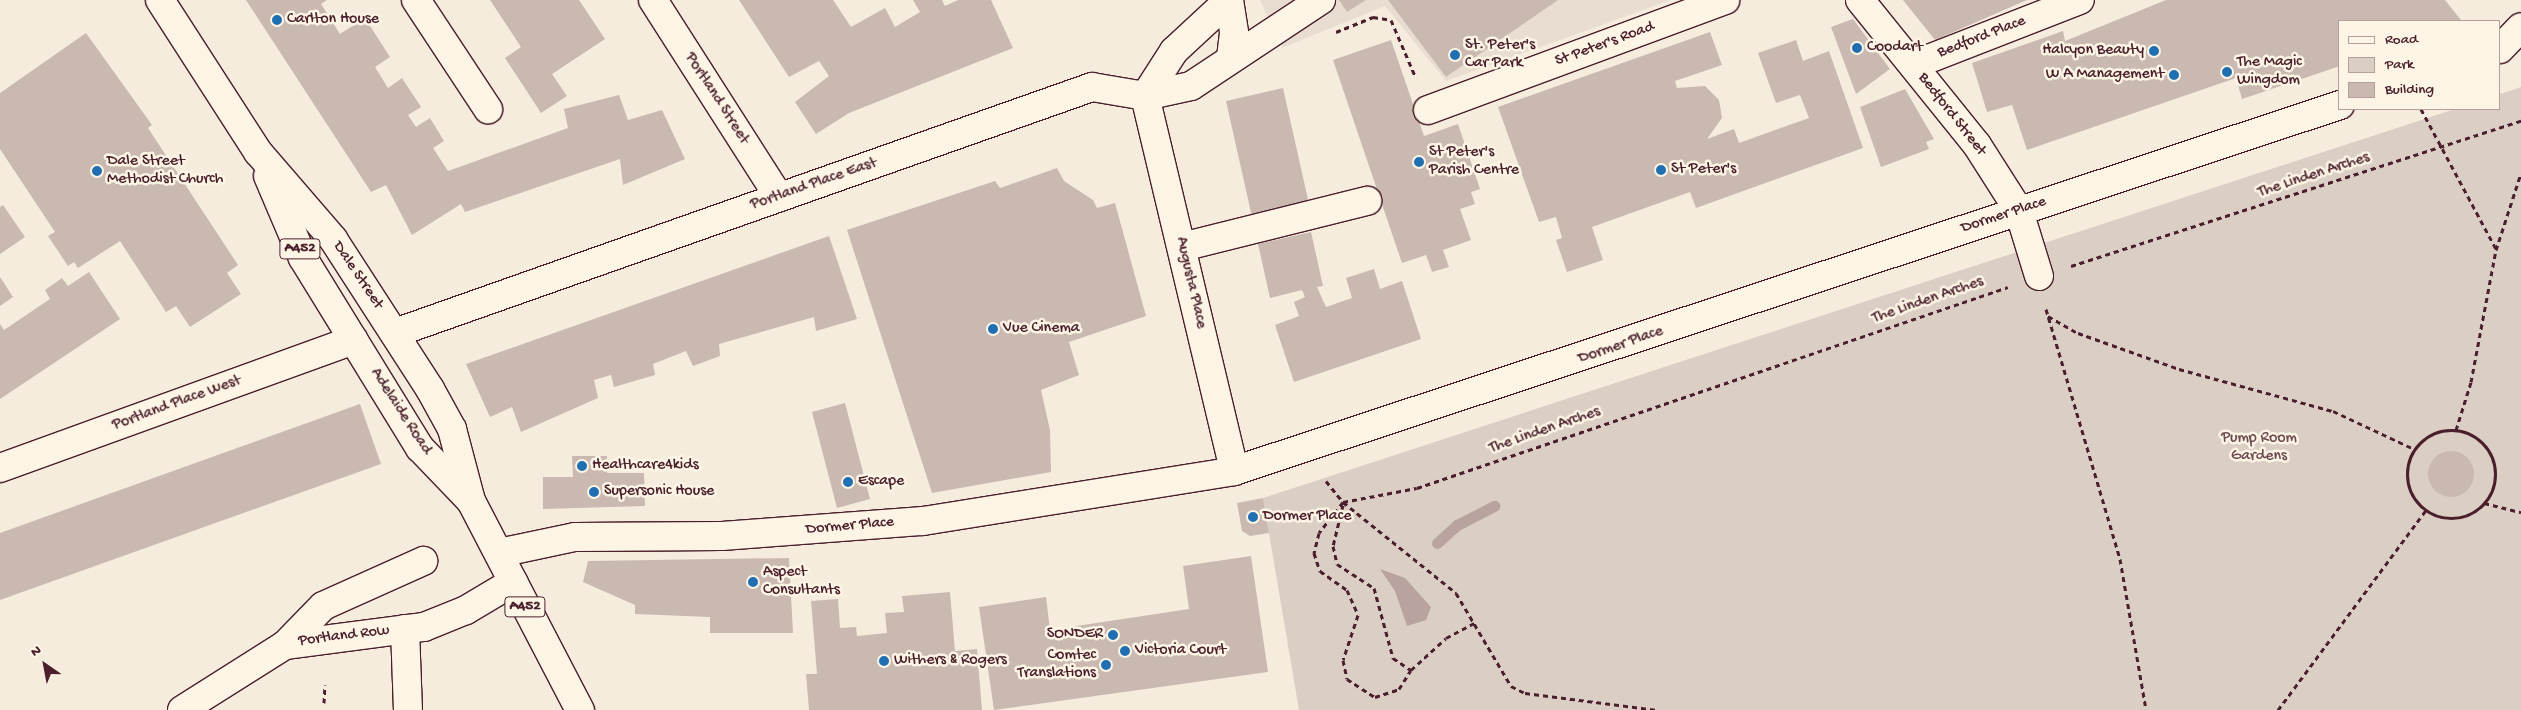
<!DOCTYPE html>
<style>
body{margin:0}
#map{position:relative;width:2521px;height:710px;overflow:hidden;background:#f5ecde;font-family:"Gochi Hand",sans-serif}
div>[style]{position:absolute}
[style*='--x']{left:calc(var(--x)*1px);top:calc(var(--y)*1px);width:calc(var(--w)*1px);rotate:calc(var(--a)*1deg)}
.built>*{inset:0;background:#e8ddd0}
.green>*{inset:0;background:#dbcec4}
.water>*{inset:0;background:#b8a39e}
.stream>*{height:11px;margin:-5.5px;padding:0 5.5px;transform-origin:5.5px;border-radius:5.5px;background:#b8a39e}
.building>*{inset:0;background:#cab9b1}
.round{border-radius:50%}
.path>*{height:3px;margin-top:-1.5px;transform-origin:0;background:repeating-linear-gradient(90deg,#4a1f2b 0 5px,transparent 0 9px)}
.path>.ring{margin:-1.5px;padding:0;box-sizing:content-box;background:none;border:3px solid #4a1f2b;border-radius:50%}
.roads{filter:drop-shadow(1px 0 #4a1f2b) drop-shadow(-1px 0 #4a1f2b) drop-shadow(0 1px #4a1f2b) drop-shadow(0 -1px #4a1f2b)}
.minor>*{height:28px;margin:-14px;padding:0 14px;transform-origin:14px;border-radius:14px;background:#fcf5e5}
.highway>*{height:28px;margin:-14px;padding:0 14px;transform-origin:14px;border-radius:14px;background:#fcf5e5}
.dots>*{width:14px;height:14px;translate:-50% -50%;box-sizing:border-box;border:2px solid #fcf5e5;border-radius:50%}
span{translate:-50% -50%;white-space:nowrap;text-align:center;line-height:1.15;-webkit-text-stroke:5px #fcf5e5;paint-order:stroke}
.shield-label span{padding:1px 4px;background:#fcf5e5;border:1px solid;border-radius:4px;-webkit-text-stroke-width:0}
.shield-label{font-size:15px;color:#4a1f2b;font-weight:700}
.poi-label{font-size:16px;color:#4a1f2b}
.left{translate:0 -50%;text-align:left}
.right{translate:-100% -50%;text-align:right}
.street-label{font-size:16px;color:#4a1f2b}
.park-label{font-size:16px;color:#6e4b51}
.legend{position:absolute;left:2338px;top:20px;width:162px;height:90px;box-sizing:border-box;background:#fcf5e5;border:1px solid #b59f9b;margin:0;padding:6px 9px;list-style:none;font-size:15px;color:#4a1f2b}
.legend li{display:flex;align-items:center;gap:10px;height:25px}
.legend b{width:25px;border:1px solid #b59f9b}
.north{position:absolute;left:20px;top:640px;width:50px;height:50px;-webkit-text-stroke:4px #fcf5e5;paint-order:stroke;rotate:327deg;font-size:14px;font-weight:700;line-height:20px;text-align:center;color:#4a1f2b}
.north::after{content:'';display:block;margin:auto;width:18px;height:22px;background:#4a1f2b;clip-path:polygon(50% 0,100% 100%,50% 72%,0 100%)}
</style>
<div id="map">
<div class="built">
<i style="clip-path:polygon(1260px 0,1671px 0,1446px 81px,1385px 6px,1282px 48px)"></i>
</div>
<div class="green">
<i style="clip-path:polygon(2521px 87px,2521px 710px,1299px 710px,1263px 498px,2455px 109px,2500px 109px,2500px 94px)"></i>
</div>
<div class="water">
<i style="clip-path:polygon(1380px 569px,1405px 578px,1431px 607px,1426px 620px,1407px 626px,1395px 591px)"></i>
</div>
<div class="stream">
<i style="--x:1437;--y:543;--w:27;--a:-42"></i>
<i style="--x:1457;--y:525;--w:42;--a:-27.2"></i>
</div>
<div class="building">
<i style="clip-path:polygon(246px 0,327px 0,321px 4px,340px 34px,365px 18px,390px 57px,375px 67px,388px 88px,402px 78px,421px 107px,408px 115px,416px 127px,430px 118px,444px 141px,433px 148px,448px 171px,568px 128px,564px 109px,619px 95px,628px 120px,662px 110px,685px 159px,623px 185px,620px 159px,465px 212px,461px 204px,412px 235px,386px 185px,371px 192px)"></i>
<i style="clip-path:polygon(490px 0,579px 0,605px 39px,552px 74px,567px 96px,541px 113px,505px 58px,521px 47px)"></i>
<i style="clip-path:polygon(739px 0,833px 0,851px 27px,885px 8px,895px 27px,920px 12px,913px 0,942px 0,945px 6px,958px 0,991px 0,1013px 48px,849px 113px,816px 134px,795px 102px,829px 76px,819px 61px,789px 77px)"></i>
<i style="clip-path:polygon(1339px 0,1366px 0,1347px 12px)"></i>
<i style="clip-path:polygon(1388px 0,1558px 0,1446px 77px)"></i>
<i style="clip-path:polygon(1903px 0,2027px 0,1935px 40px)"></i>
<i style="clip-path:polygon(2166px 0,2445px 0,2461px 20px,2340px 21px,2340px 66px,2242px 99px,2236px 78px,2027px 150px,2012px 105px,1987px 112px,1972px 63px,2063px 31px,2065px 41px)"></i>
<i style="clip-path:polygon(1853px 19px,1890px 69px,1856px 94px,1831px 27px)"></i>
<i style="clip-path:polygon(1710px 32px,1722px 65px,1675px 81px,1677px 88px,1705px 86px,1719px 100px,1722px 118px,1707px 139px,1734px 129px,1739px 143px,1809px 118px,1800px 95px,1776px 103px,1758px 53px,1796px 40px,1803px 61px,1829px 51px,1863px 148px,1696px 208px,1690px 192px,1592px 227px,1603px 260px,1567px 272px,1556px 240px,1562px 238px,1556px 217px,1539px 222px,1498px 107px)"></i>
<i style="clip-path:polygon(86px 33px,152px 125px,148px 128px,238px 265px,227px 273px,241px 294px,190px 327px,176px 306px,166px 312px,120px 241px,78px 268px,74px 262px,68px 266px,48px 236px,55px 232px,0 149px,0 93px)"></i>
<i style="clip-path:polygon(1391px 40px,1424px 136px,1458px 124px,1480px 189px,1471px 192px,1475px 204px,1460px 209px,1471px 240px,1443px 250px,1449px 267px,1432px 272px,1426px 255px,1402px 263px,1333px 60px)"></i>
<i style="clip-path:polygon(1283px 88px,1309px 204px,1252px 217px,1226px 101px)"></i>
<i style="clip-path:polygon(1905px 89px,1934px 139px,1926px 142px,1929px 149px,1881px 167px,1860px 107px)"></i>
<i style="clip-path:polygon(1057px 168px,1064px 181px,1093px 200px,1097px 208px,1115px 203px,1146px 316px,1069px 342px,1079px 375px,1041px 390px,1050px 430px,1051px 472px,932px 493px,847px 230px,995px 181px,1000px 188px)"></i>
<i style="clip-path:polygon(3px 205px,25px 237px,0 254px,0 207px)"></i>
<i style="clip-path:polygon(1311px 232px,1323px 286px,1317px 287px,1326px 307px,1352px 298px,1346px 278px,1374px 269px,1380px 289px,1402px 281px,1421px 339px,1294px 382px,1275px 325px,1299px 316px,1294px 302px,1305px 297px,1302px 290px,1270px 298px,1258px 244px)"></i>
<i style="clip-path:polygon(829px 236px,857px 319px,816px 331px,814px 317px,719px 344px,720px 356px,693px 366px,686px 351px,653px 364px,655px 375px,614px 387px,611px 375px,594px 380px,598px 398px,521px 432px,512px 407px,490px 417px,466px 364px)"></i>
<i style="clip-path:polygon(89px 272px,120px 319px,0 399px,0 324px,4px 330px,50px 299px,45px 290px,62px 278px,68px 286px)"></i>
<i style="clip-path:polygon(0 277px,13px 297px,0 306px)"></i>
<i style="clip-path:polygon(845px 403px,870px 499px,837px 508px,812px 412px)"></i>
<i style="clip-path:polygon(360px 404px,381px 464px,0 600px,0 533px)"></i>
<i class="round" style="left:2428px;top:451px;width:46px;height:46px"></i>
<i style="clip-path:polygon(572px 456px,607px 456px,607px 473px,644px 473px,645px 506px,543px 509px,543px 477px,573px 477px)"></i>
<i style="clip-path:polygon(1263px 498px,1269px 533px,1250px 536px,1242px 531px,1237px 503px)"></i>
<i style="clip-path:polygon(1251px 556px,1268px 672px,994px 710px,979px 607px,1046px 597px,1050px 630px,1189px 609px,1183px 566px)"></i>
<i style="clip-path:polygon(789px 558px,793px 633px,710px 633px,710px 617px,635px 614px,635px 605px,583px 582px,588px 561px)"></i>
<i style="clip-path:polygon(950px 592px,955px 651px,977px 649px,982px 710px,809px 710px,806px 674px,817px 674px,811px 601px,838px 599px,840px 628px,856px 627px,857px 636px,887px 633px,885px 613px,904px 612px,902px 596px)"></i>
</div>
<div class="path">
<i style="--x:1336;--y:32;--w:40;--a:-22"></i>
<i style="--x:1373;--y:17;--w:18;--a:9"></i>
<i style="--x:1391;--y:20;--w:63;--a:66.7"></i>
<i style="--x:2421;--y:109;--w:159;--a:61.8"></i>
<i style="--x:2071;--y:266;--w:473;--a:-17.9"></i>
<i style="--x:2046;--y:309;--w:261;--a:73.5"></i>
<i style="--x:2120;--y:559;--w:153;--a:80.2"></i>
<i style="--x:2048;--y:316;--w:34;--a:30"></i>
<i style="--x:2078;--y:333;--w:107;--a:19.6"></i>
<i style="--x:2179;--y:369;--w:160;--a:15.3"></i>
<i style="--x:2333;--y:411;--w:89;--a:25.1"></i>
<i class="ring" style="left:2407px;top:430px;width:85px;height:85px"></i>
<i style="--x:2456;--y:430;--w:50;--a:-72.6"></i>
<i style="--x:2471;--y:382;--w:134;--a:-79.3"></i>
<i style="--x:2496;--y:250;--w:81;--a:-72"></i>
<i style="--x:1326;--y:481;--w:27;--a:51"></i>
<i style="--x:1343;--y:502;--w:145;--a:38.8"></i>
<i style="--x:1456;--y:593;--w:108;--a:59.4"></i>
<i style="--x:1511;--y:686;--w:16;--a:27"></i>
<i style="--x:1525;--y:693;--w:133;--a:7.3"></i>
<i style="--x:1343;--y:502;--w:75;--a:-10.7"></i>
<i style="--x:1417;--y:488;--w:624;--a:-18.78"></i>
<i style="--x:1343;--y:502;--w:39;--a:128"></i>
<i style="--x:1319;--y:533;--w:21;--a:104"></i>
<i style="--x:1314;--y:553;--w:19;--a:72"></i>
<i style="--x:1320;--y:571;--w:33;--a:35"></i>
<i style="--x:1347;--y:590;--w:27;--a:66"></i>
<i style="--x:1358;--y:615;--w:47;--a:108.4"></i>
<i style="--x:1343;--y:660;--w:19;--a:78"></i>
<i style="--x:1347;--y:679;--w:33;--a:33"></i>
<i style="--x:1375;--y:697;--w:25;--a:-18"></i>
<i style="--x:1399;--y:689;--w:22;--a:-58"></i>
<i style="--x:2484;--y:503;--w:38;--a:14"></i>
<i style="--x:1343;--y:505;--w:42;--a:103.7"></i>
<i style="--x:1333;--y:546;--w:18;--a:77"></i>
<i style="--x:1337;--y:564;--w:44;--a:33"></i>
<i style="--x:1374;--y:588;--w:73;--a:74.8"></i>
<i style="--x:1393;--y:658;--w:22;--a:34"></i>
<i style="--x:1411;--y:670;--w:47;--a:-42.4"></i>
<i style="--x:1446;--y:638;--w:32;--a:-28"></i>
<i style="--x:324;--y:703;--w:18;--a:-87"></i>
<i style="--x:2278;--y:710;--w:249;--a:-53.5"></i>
</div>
<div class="roads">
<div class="minor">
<i style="--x:416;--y:0;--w:131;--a:56.6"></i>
<i style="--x:653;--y:0;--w:234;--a:57.4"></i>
<i style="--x:1229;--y:0;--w:33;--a:81"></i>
<i style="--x:1234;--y:33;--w:26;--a:97"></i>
<i style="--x:1860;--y:0;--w:186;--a:51.1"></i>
<i style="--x:1977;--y:145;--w:78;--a:57.5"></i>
<i style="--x:2019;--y:211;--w:68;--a:72.9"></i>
<i style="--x:2500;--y:49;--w:30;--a:-46"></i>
<i style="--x:1913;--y:65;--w:179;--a:-21.3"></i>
<i style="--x:1145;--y:96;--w:385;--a:76.6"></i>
<i style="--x:1145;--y:96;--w:54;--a:-57.2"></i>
<i style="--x:1174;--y:51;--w:75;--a:-42.8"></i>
<i style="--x:1428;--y:110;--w:317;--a:-20.3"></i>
<i style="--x:1182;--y:247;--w:191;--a:-14"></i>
<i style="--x:395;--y:333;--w:739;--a:-19.44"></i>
<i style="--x:1092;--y:87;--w:54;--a:9.6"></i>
<i style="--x:1145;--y:96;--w:47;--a:-12.3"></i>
<i style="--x:1191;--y:86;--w:156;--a:-33.5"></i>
<i style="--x:0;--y:468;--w:376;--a:-19.9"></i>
<i style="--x:499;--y:553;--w:78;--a:-11.9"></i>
<i style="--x:575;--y:537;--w:147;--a:-0.4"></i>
<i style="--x:722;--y:536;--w:202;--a:-4.3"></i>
<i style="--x:923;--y:521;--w:315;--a:-9.1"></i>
<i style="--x:1234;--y:471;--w:1165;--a:-18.31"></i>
<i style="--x:405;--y:629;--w:81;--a:87.9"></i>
<i style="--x:285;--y:645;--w:54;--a:-45.7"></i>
<i style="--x:323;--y:606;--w:110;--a:-24.2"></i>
<i style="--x:182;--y:710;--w:122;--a:-32.3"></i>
<i style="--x:285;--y:645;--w:140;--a:-7.4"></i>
<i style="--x:424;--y:627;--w:45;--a:-22"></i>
<i style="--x:466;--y:610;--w:55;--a:-30.8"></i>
</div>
<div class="highway">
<i style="--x:160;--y:0;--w:181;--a:57.2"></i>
<i style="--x:258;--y:152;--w:115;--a:49.2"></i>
<i style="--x:333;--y:239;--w:179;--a:57.1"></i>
<i style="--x:430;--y:389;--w:46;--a:61.2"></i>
<i style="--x:452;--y:429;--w:74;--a:75.2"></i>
<i style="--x:471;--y:501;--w:236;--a:62.5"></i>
<i style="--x:268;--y:176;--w:89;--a:66.9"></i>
<i style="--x:303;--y:258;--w:223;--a:58.4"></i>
<i style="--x:420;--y:448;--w:72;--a:46.1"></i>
</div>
</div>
<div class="dots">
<i style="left:277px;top:20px;background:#1f6fb2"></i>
<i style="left:1857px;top:48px;background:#1f6fb2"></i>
<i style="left:2154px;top:51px;background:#1f6fb2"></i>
<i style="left:1455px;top:55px;background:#1f6fb2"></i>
<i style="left:2227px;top:72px;background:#1f6fb2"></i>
<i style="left:2174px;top:75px;background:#1f6fb2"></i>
<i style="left:1419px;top:162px;background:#1f6fb2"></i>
<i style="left:1661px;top:170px;background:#1f6fb2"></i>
<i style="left:97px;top:171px;background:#1f6fb2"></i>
<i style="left:993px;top:329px;background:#1f6fb2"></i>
<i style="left:582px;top:466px;background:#1f6fb2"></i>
<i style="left:848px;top:482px;background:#1f6fb2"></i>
<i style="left:594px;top:492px;background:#1f6fb2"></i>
<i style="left:1253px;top:517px;background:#1f6fb2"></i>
<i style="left:753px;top:582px;background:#1f6fb2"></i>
<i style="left:1113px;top:635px;background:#1f6fb2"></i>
<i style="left:1125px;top:651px;background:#1f6fb2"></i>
<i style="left:884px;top:661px;background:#1f6fb2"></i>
<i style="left:1106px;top:665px;background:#1f6fb2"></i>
</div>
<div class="shield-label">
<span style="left:300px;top:249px">A452</span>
<span style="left:525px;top:607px">A452</span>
</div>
<div class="poi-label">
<span class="left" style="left:287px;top:20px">Carlton House</span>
<span class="left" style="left:1465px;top:55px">St. Peter's<br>Car Park</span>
<span class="left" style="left:1867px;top:48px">Coodart</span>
<span class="right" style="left:2144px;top:51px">Halcyon Beauty</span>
<span class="left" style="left:2237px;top:72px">The Magic<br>Wingdom</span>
<span class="right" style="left:2164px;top:75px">W A Management</span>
<span class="left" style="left:1429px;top:162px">St Peter's<br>Parish Centre</span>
<span class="left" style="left:107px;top:171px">Dale Street<br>Methodist Church</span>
<span class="left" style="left:1671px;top:170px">St Peter's</span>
<span class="left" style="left:1003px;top:329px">Vue Cinema</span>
<span class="left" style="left:592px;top:466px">Healthcare4kids</span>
<span class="left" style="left:858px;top:482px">Escape</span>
<span class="left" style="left:604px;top:492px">Supersonic House</span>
<span class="left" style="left:1263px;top:517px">Dormer Place</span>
<span class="left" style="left:763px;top:582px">Aspect<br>Consultants</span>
<span class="right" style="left:1103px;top:635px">SONDER</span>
<span class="left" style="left:1135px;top:651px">Victoria Court</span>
<span class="right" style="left:1096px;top:665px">Comtec<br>Translations</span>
<span class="left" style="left:894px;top:661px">Withers &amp; Rogers</span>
</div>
<div class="street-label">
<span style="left:1982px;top:38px;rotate:-21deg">Bedford Place</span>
<span style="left:1605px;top:45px;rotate:-20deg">St Peter's Road</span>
<span style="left:716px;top:99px;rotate:57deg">Portland Street</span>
<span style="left:1951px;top:115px;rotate:52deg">Bedford Street</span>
<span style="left:2314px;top:176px;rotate:-18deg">The Linden Arches</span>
<span style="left:814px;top:185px;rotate:-19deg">Portland Place East</span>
<span style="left:2004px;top:216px;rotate:-18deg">Dormer Place</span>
<span style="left:357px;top:276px;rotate:56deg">Dale Street</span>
<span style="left:1190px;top:283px;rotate:77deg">Augusta Place</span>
<span style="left:1928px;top:301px;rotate:-19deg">The Linden Arches</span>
<span style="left:1621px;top:346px;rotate:-19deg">Dormer Place</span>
<span style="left:177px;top:404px;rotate:-20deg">Portland Place West</span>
<span style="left:400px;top:412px;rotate:57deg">Adelaide Road</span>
<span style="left:1545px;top:431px;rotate:-19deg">The Linden Arches</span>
<span style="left:850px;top:527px;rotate:-5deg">Dormer Place</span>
<span style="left:344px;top:637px;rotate:-7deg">Portland Row</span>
</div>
<div class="park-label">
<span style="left:2259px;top:448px">Pump Room<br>Gardens</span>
</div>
<ul class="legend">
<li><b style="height:6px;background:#fcf5e5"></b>Road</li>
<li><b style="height:14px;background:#dbcec4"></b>Park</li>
<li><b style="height:14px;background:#cab9b1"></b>Building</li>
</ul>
<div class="north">N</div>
</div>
